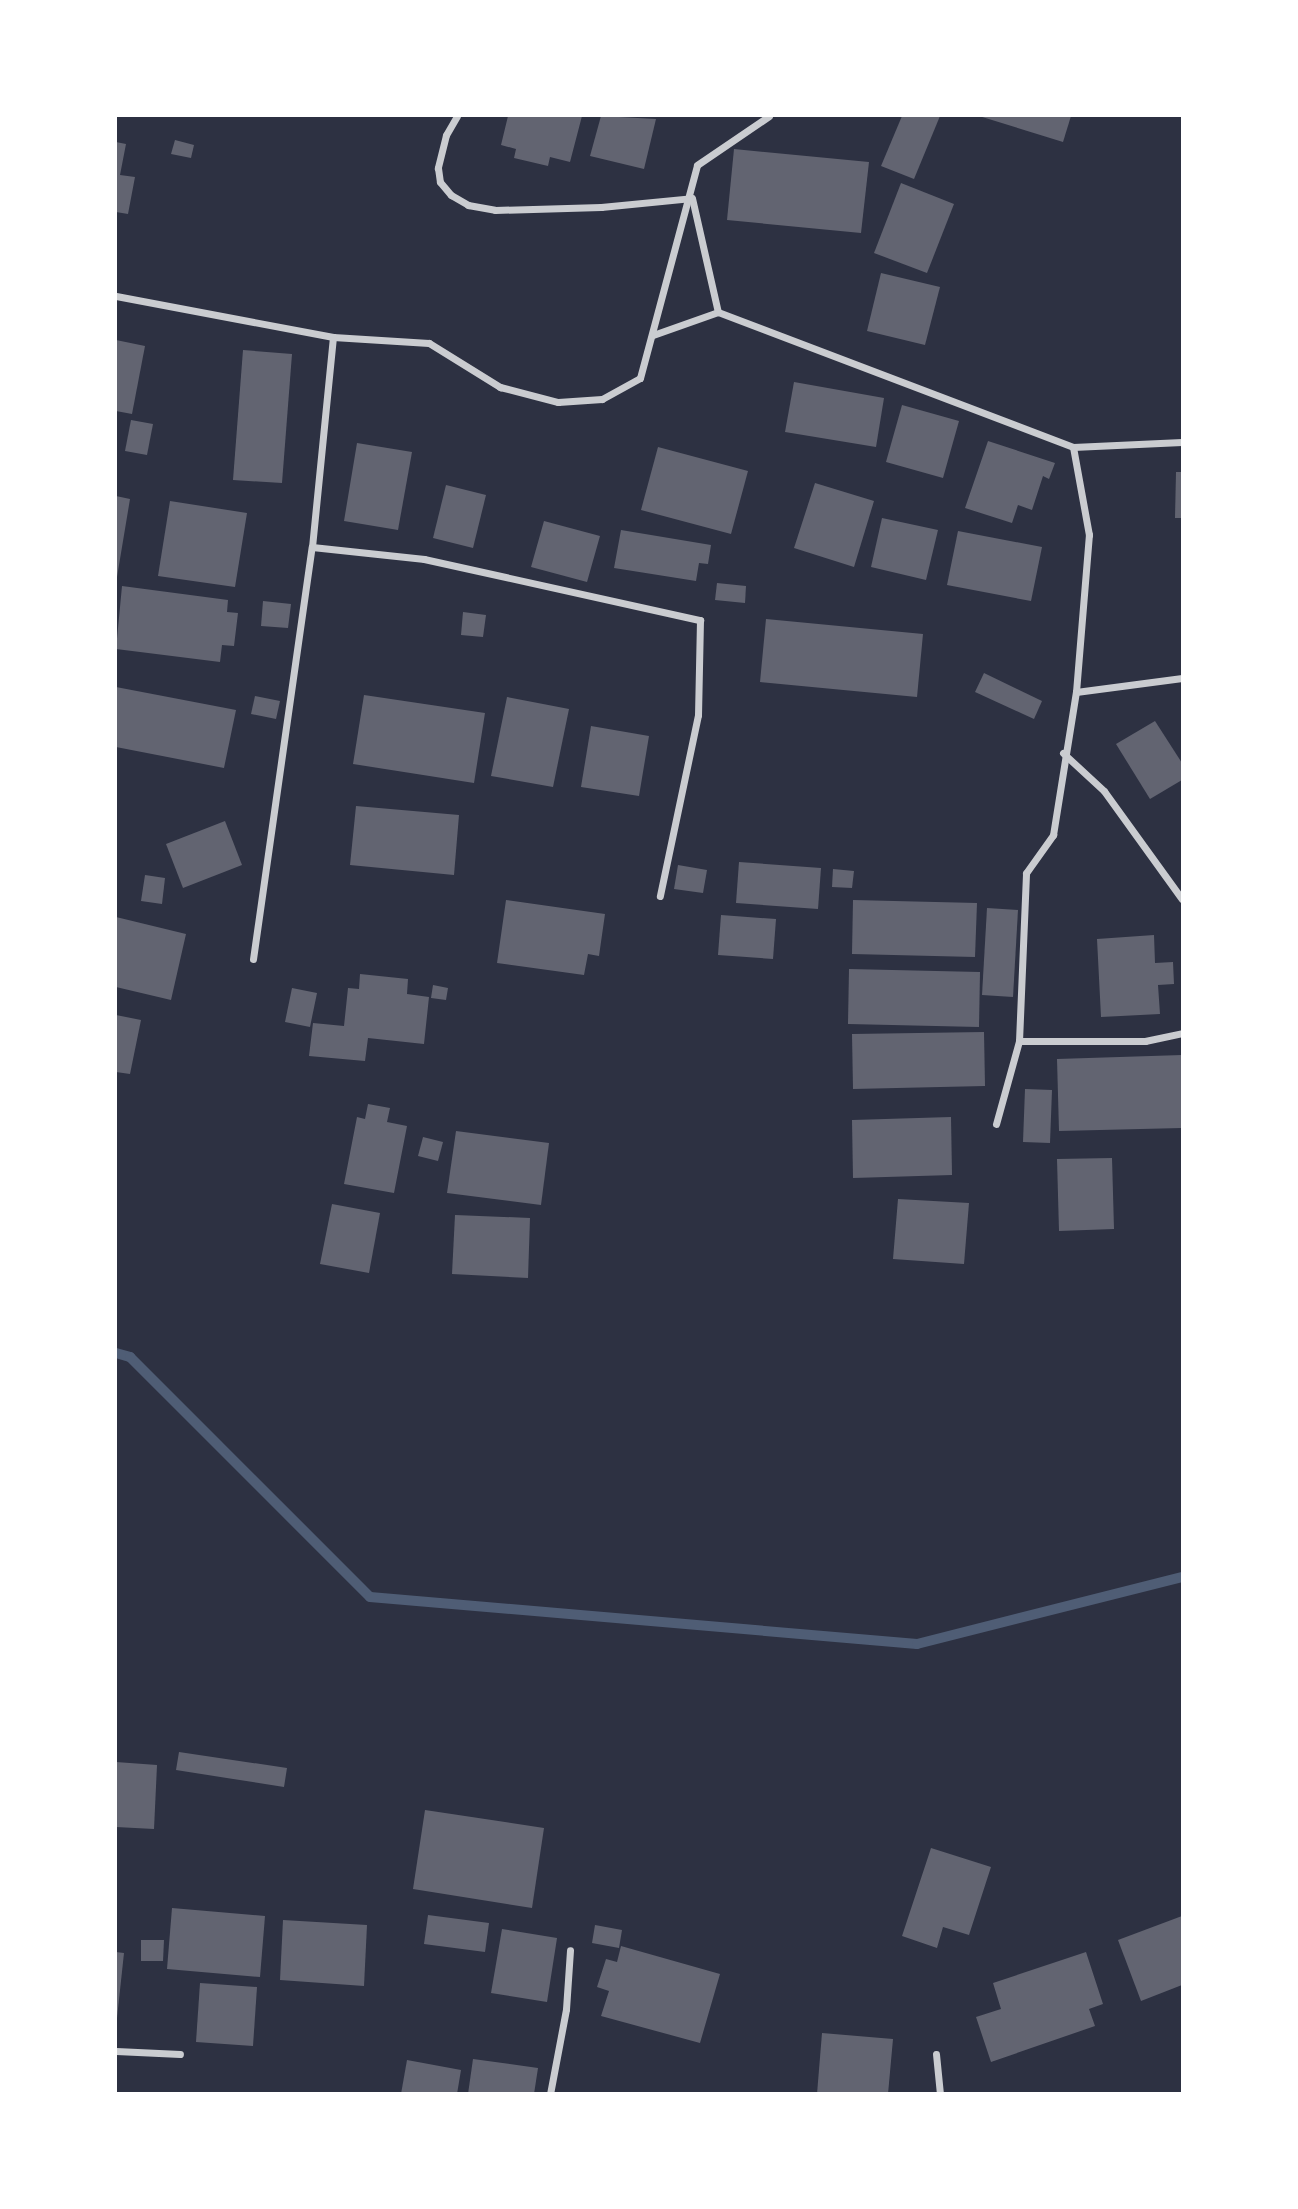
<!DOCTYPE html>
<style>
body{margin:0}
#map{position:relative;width:1298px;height:2209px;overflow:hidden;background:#2d3142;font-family:Bitter,serif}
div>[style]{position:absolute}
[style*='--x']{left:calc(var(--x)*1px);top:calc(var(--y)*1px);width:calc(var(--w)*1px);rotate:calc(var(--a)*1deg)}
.stream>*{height:10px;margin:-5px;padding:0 5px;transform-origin:5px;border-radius:5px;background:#4f5d75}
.building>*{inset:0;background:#626471}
.minor>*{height:7px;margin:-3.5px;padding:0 3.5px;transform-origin:3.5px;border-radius:3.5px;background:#caccd0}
span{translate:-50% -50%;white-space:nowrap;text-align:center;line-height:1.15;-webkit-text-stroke:7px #fff;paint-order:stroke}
.frame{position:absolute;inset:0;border:117px solid #fff;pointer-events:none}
</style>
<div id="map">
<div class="stream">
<i style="--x:116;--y:1353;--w:15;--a:16"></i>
<i style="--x:130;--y:1357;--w:339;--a:45"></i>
<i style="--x:370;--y:1597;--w:549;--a:4.91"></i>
<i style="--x:917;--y:1644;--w:273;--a:-14.2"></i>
</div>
<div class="building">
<i style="clip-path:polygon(508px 116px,582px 116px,570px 162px,550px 157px,548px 166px,514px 158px,516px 149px,501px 145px)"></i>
<i style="clip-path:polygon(601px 116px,656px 119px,644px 169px,590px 156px)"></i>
<i style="clip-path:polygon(902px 116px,940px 116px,914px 179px,881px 166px)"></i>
<i style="clip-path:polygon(979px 116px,1071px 116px,1063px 142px)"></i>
<i style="clip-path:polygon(175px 140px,194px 145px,191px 158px,171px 154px)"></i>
<i style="clip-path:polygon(116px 142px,126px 144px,120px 175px,135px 177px,128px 214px,116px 212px)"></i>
<i style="clip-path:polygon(734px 149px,869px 162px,861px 233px,727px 220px)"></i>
<i style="clip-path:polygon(901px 183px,954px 204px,927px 273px,874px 253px)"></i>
<i style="clip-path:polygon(881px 273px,940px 287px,925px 345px,867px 331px)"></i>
<i style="clip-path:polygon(116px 340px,145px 346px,132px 414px,116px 411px)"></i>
<i style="clip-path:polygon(243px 350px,292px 354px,282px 483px,233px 480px)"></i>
<i style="clip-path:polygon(794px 382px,884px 398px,876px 447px,785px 432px)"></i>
<i style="clip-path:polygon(902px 405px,959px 421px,943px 478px,886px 462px)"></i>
<i style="clip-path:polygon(131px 420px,153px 424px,147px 455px,125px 451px)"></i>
<i style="clip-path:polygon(988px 441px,1055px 463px,1049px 479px,1043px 476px,1032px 510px,1018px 505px,1012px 523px,965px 508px)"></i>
<i style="clip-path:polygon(357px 443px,412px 452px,398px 530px,344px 521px)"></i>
<i style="clip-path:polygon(658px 447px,748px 471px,731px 534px,641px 510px)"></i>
<i style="clip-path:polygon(1176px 472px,1182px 472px,1182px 518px,1175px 518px)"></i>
<i style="clip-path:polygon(815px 483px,874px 501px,854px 567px,794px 548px)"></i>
<i style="clip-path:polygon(446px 485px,486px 495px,473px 548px,433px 538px)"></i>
<i style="clip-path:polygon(116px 496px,130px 499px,117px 577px,116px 577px)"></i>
<i style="clip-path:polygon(170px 501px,247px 513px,235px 587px,158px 576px)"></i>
<i style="clip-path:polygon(882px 518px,938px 530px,926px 580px,871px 567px)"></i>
<i style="clip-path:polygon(544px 521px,600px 536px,587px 582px,531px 567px)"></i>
<i style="clip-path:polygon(621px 530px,711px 545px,708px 564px,699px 563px,696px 581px,614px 568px)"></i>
<i style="clip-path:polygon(958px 531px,1042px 547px,1031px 601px,947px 585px)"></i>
<i style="clip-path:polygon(717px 583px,746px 586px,745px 603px,715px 600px)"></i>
<i style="clip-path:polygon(122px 586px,228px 600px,227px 612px,238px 613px,234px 646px,222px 645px,220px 662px,116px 649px)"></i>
<i style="clip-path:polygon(263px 601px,291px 604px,288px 628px,261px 626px)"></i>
<i style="clip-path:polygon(463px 612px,486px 615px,483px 637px,461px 635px)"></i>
<i style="clip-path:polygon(766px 619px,923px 634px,917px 697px,760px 682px)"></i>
<i style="clip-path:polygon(984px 673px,1042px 701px,1034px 719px,975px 692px)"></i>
<i style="clip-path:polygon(116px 687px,236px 710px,224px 768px,116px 747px)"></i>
<i style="clip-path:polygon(364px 695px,485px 713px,474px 783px,353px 764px)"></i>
<i style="clip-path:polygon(255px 696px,280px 701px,276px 719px,251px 714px)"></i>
<i style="clip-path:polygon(507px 697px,569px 709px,553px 787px,491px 776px)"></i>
<i style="clip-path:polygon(1155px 721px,1182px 763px,1182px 780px,1150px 799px,1116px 744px)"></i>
<i style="clip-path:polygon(591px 726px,649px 736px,639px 796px,581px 787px)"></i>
<i style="clip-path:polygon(356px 806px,459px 815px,454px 875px,350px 865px)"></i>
<i style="clip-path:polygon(225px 821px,242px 865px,183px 888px,166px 844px)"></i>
<i style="clip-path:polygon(739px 862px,821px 868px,818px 909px,736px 903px)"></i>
<i style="clip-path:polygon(678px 865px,707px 870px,703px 893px,674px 889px)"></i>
<i style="clip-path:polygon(833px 869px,854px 871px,852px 888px,832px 887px)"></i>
<i style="clip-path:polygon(145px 875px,165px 878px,162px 904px,141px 901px)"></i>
<i style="clip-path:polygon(506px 900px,605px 914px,599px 956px,588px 954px,584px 975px,497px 963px)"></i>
<i style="clip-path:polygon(853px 900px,977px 903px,975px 957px,852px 954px)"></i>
<i style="clip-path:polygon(987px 908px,1018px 910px,1013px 997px,982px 995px)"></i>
<i style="clip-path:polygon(721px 915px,776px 919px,773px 959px,718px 955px)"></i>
<i style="clip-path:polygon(116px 917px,186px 934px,171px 1000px,116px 987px)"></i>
<i style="clip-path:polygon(1154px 935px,1155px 963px,1173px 962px,1174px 984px,1158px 985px,1160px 1014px,1101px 1017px,1097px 939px)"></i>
<i style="clip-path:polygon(849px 969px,980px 972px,979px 1027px,848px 1024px)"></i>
<i style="clip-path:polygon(360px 974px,408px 979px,407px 994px,429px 997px,424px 1044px,368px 1038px,365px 1061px,309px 1056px,313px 1023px,344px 1026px,348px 988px,359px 989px)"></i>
<i style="clip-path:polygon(433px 985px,448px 988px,446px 1000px,431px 998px)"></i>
<i style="clip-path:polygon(292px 988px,317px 993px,310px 1027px,285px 1022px)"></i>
<i style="clip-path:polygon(116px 1015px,141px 1020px,130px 1074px,116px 1072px)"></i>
<i style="clip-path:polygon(984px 1032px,985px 1086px,853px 1089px,852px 1034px)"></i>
<i style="clip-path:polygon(1182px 1055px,1182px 1128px,1059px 1131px,1057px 1059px)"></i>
<i style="clip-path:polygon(1025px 1089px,1052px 1090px,1050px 1143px,1023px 1142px)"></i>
<i style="clip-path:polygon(368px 1104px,390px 1108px,387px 1122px,407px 1126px,394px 1193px,344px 1184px,357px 1117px,365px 1119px)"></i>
<i style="clip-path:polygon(951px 1117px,952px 1175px,853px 1178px,852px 1120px)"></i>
<i style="clip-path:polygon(456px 1131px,549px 1143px,541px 1205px,447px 1193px)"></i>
<i style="clip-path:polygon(423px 1137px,443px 1142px,438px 1161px,418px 1156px)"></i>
<i style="clip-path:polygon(1112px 1158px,1114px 1229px,1059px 1231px,1057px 1159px)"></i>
<i style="clip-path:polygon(898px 1199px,969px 1203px,964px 1264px,893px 1259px)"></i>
<i style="clip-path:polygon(332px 1204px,380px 1213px,369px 1273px,320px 1264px)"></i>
<i style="clip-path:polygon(455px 1215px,530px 1218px,528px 1278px,452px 1274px)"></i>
<i style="clip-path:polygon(179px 1752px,287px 1768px,284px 1787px,176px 1770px)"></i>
<i style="clip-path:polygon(116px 1762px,157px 1765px,154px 1829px,116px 1827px)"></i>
<i style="clip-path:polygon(425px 1810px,544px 1828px,532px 1908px,413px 1889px)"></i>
<i style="clip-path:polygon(931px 1848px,991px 1867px,969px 1935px,943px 1927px,937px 1948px,902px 1936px)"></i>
<i style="clip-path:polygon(172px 1908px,265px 1916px,260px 1977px,167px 1969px)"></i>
<i style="clip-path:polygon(428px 1915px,489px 1923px,485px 1952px,424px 1944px)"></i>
<i style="clip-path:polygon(1182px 1916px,1182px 1985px,1141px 2001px,1118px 1940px)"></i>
<i style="clip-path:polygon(283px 1920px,367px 1925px,364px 1986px,280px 1980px)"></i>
<i style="clip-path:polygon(595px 1925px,622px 1930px,619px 1948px,592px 1943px)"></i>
<i style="clip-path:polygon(502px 1929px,557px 1938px,547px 2002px,491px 1993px)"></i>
<i style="clip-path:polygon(141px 1940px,164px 1940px,163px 1961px,141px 1961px)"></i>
<i style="clip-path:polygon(621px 1946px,720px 1974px,700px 2043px,601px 2016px,609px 1991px,597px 1987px,606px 1959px,617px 1962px)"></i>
<i style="clip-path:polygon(116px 1952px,124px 1953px,117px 2018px,116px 2017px)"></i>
<i style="clip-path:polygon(1086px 1952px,1103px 2004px,1089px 2009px,1095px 2026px,991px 2062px,976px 2017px,1001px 2009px,993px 1983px)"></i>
<i style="clip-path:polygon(200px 1983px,257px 1987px,253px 2046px,196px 2042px)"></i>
<i style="clip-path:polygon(822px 2033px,893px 2039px,888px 2094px,817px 2094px)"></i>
<i style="clip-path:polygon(473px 2059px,538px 2068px,534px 2094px,468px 2094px)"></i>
<i style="clip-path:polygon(407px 2060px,461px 2070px,457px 2094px,401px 2094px)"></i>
</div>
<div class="minor">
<i style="--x:457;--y:116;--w:22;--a:120"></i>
<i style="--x:446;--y:135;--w:34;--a:104"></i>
<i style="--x:438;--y:168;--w:14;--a:82"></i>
<i style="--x:440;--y:182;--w:17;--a:50"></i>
<i style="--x:451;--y:195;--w:20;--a:30"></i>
<i style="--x:468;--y:205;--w:27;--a:10"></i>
<i style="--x:495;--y:210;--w:106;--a:-1.6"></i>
<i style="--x:601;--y:207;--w:91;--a:-5.6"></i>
<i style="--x:692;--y:198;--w:117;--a:77.2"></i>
<i style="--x:116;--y:296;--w:221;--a:10.7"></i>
<i style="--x:333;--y:337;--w:96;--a:3.6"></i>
<i style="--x:429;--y:343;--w:84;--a:31.8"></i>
<i style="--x:500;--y:387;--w:60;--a:14.5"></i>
<i style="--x:558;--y:402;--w:44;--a:-3.9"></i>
<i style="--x:602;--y:399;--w:43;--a:-28.9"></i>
<i style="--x:640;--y:378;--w:220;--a:-75"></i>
<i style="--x:697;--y:165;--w:87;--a:-34.2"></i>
<i style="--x:653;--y:335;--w:69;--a:-19.5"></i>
<i style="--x:718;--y:312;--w:380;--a:20.8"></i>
<i style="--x:1073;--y:447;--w:109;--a:-2.6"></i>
<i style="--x:312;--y:547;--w:113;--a:6.1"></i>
<i style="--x:424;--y:559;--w:283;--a:12.5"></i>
<i style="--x:700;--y:620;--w:95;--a:91.2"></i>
<i style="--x:698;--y:715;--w:185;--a:101.9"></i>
<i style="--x:1076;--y:692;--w:107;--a:-7.5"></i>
<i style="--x:1063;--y:753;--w:56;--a:42.8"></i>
<i style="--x:1104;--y:791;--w:133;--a:54.2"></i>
<i style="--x:253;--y:959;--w:416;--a:-81.9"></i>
<i style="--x:312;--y:547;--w:211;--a:-84.3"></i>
<i style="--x:1019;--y:1041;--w:126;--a:0"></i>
<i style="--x:1145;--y:1041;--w:38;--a:-12"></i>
<i style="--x:996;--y:1124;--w:86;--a:-74.5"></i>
<i style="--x:1019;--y:1041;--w:168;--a:-87.6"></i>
<i style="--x:1026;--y:873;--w:47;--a:-54.6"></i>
<i style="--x:1053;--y:835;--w:145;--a:-80.9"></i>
<i style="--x:1076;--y:692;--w:158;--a:-85.3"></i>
<i style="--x:1089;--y:535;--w:89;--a:-100.3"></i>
<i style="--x:116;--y:2051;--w:64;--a:2.7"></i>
<i style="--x:936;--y:2054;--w:40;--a:84.3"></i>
<i style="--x:550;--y:2094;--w:86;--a:-79.3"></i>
<i style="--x:566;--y:2009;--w:59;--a:-86.1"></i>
</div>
<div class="frame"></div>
</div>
